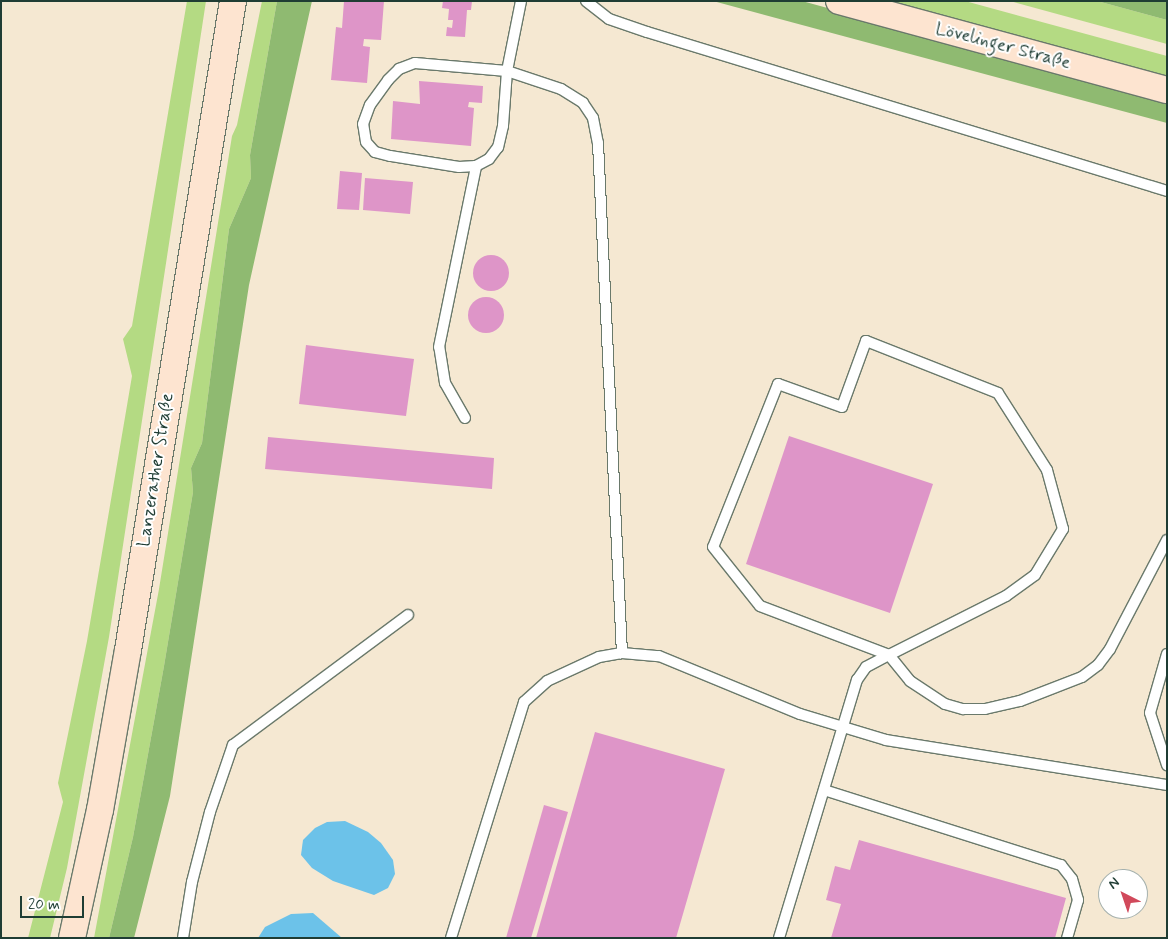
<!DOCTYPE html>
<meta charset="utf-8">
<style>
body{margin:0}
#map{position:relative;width:1168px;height:939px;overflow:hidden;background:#f5e8d2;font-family:Mynerve,sans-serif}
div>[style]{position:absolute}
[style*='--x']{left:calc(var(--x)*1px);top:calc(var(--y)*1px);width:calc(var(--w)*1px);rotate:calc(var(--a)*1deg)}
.green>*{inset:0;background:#b4da83}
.forest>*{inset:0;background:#8fba71}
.water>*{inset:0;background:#6cc2e9}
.building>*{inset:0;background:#de95c8}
.round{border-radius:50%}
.roads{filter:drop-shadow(1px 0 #6a796b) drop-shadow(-1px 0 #6a796b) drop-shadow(0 1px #6a796b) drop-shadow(0 -1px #6a796b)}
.lane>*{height:10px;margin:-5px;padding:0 5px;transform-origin:5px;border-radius:5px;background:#fff}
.secondary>*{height:26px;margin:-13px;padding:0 13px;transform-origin:13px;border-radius:13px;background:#fde4d0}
span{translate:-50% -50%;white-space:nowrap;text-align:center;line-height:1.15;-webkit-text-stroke:4px #fff;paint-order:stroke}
.street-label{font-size:18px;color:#1f3d34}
.frame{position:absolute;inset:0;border:2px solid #1f3d34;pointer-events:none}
.north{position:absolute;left:1098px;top:869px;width:50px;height:50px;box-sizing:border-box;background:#fff;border:1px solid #a5b1ae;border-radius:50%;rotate:319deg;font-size:14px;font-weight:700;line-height:20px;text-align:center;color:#1f3d34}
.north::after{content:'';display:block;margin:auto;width:18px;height:22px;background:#d1495b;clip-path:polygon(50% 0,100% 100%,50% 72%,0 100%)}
.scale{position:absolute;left:20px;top:896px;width:64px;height:22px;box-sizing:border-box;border:2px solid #1f3d34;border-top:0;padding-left:6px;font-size:15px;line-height:18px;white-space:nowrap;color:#1f3d34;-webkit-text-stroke:4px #fff;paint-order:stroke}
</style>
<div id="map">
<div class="green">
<i style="clip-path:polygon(187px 1px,206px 1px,109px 637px,67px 868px,50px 938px,28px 938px,63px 802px,58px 783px,87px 641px,132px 376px,123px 339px,132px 326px)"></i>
<i style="clip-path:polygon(262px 1px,277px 1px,250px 155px,251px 178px,229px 229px,202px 443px,191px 468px,193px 492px,164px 666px,133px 837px,109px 938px,94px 938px,159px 589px,232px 136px,237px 125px)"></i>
<i style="clip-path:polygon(874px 1px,965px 1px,1167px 56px,1167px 80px)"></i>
<i style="clip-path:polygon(1010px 1px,1097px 1px,1167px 20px,1167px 44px)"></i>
</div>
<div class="forest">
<i style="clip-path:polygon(277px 1px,312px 1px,249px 285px,170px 796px,134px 938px,109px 938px,133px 837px,164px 666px,193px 492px,191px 468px,202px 443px,229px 229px,251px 178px,250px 155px)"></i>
<i style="clip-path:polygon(713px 1px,802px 1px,1167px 101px,1167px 123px)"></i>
<i style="clip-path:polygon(1097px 1px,1167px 1px,1167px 20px)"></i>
</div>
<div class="water">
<i style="clip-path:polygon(345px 821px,368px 832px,381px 843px,393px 860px,395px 874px,388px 888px,374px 895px,333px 881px,312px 868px,301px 855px,303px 840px,315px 828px,327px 822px)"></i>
<i style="clip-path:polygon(313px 913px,342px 938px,258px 938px,265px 927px,291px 914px)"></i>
</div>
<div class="building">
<i style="clip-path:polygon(344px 1px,384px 1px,381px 40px,364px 39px,363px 46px,370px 47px,367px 83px,331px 80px,336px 27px,342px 28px)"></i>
<i style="clip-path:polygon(443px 1px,472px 1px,471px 10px,467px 10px,465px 37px,446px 36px,447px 27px,452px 28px,453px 20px,448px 20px,449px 9px,442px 8px)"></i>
<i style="clip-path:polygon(419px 81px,483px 86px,482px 103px,469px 102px,468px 107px,474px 108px,471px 146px,391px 139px,393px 101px,420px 104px)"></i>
<i style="clip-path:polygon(340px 171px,362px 173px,359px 210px,337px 209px)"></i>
<i style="clip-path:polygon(365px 178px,413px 182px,410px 214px,363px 210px)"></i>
<i class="round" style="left:473px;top:255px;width:36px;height:36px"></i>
<i class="round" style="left:468px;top:297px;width:36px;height:36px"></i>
<i style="clip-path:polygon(306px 345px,414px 359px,406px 416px,299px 404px)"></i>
<i style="clip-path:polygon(789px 436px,933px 484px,890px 613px,746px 564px)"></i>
<i style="clip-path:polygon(268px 437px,494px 458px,492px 489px,265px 469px)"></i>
<i style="clip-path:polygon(595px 732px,725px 769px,676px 938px,536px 938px)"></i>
<i style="clip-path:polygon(544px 805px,568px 812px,531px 938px,506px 938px)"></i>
<i style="clip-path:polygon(859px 840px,1066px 898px,1055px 938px,831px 938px,841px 904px,826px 900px,835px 866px,850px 870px)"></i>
</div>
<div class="roads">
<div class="lane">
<i style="--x:521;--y:1;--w:71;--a:101.3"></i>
<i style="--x:507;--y:71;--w:55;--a:94.2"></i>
<i style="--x:503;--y:126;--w:22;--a:103"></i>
<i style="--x:498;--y:147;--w:15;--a:127"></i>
<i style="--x:489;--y:159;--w:15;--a:152"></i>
<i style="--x:476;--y:166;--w:17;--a:177"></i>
<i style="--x:459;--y:167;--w:70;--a:-170.9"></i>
<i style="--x:390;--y:156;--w:16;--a:-165"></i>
<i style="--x:375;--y:152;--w:13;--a:-132"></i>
<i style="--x:366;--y:142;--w:18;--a:-99"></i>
<i style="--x:363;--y:124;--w:20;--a:-70"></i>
<i style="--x:370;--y:105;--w:31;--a:-54"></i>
<i style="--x:388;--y:80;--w:16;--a:-45"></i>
<i style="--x:399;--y:69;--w:17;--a:-21"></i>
<i style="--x:415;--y:63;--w:92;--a:5"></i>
<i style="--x:507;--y:71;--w:57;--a:18.4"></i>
<i style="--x:561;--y:89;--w:26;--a:32"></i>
<i style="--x:583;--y:103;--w:18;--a:56"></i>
<i style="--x:593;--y:118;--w:25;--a:79"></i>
<i style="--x:598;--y:143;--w:511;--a:87.31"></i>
<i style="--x:586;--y:1;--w:29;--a:38"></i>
<i style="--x:609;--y:19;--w:40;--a:18.9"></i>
<i style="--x:647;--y:32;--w:544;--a:17"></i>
<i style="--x:465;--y:418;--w:40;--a:-119.7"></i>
<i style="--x:445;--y:383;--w:36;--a:-99"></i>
<i style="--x:439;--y:347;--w:185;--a:-78.4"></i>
<i style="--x:1167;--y:654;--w:61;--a:106.1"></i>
<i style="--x:1150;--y:713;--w:55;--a:71.9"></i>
<i style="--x:824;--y:790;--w:249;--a:17.6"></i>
<i style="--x:1061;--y:865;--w:18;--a:52"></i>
<i style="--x:1072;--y:879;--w:22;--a:74"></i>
<i style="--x:1078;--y:900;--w:40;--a:106"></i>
<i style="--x:183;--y:938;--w:57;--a:-80.9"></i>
<i style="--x:192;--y:882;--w:72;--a:-75.6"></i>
<i style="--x:210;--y:812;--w:71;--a:-71.1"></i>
<i style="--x:233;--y:745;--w:218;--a:-36.6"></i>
<i style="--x:451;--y:938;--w:247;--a:-72.8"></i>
<i style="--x:524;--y:702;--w:31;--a:-42"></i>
<i style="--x:547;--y:681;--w:57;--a:-24.8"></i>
<i style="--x:599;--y:657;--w:23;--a:-10"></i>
<i style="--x:622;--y:653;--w:37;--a:5"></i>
<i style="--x:659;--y:656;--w:152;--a:22.4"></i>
<i style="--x:800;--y:714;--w:90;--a:16.8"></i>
<i style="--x:886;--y:740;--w:285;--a:9.1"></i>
<i style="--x:779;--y:938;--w:270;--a:-73.2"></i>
<i style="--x:857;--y:680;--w:16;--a:-55"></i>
<i style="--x:866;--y:667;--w:26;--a:-28"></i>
<i style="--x:889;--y:655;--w:131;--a:-26.8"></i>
<i style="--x:1006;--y:596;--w:36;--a:-36"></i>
<i style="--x:1035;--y:575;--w:54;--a:-58.7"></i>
<i style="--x:1063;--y:529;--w:61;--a:-105.2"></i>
<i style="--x:1047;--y:470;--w:91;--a:-122.5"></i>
<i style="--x:998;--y:393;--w:142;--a:-158.5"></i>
<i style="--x:866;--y:341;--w:70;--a:110"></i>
<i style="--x:842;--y:407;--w:68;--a:-160.2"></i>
<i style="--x:778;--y:384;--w:175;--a:111.7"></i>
<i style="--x:713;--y:547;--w:75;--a:51.5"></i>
<i style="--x:760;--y:606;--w:138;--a:20.8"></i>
<i style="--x:889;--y:655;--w:33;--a:51"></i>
<i style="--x:910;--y:681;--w:42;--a:33.3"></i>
<i style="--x:945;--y:704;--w:19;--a:16"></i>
<i style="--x:963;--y:709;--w:22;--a:0"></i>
<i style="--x:985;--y:709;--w:36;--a:-13"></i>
<i style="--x:1020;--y:701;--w:66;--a:-21.2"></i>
<i style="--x:1082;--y:677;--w:20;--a:-37"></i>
<i style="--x:1098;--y:665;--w:20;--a:-53"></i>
<i style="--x:1110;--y:649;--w:123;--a:-62.4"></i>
</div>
<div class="secondary">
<i style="--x:839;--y:1;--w:340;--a:15.2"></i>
<i style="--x:72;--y:938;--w:131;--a:-77.7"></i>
<i style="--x:100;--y:810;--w:162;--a:-80.1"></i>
<i style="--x:128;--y:650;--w:657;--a:-80.81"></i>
</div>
</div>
<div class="street-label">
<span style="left:1003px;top:46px;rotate:15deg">Lövelinger Straße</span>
<span style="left:156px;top:470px;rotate:-81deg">Lanzerather Straße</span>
</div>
<div class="frame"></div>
<div class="north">N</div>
<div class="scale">20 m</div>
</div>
